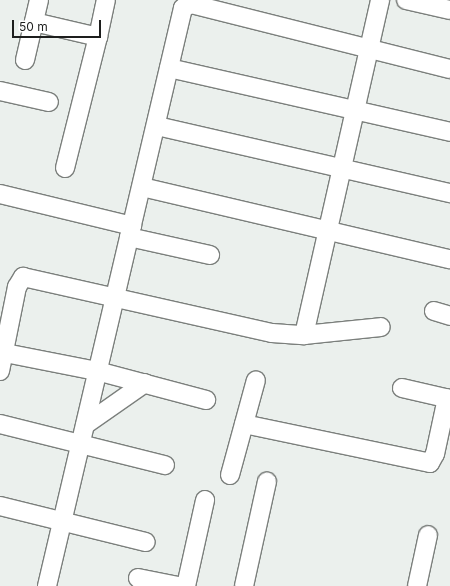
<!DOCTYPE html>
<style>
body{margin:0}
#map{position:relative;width:450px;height:586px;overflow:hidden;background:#ebf0ed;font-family:Inter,sans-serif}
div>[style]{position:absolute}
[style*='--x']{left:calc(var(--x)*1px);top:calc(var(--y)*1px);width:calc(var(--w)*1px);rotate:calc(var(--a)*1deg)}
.roads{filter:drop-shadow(1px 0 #7b7f7c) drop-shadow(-1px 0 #7b7f7c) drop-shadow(0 1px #7b7f7c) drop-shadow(0 -1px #7b7f7c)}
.minor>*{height:18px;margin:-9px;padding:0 9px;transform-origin:9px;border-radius:9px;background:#fff}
span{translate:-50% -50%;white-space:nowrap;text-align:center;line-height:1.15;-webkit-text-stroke:4px #fff;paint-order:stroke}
.scale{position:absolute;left:12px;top:20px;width:89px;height:18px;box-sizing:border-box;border:2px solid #1d1e1d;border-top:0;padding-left:5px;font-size:12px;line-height:14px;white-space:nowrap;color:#1d1e1d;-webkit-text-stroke:3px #fff;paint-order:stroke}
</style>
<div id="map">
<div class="roads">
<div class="minor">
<i style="--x:406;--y:0;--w:45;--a:12.8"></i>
<i style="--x:34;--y:22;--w:66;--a:13.2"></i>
<i style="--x:98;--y:37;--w:38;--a:-78"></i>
<i style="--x:25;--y:60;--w:62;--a:-76.9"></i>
<i style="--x:169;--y:68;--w:288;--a:12.8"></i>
<i style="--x:0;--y:91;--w:50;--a:12.7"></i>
<i style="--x:157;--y:126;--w:301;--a:12.9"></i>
<i style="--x:65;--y:168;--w:135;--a:-75.9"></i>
<i style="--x:142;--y:187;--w:316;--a:13.2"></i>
<i style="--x:0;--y:194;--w:136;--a:13.6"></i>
<i style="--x:129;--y:237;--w:83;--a:12.5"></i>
<i style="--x:434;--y:311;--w:17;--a:17"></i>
<i style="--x:304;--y:335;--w:344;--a:-77.2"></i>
<i style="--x:0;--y:352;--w:99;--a:11.1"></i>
<i style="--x:97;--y:371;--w:113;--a:14.9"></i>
<i style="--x:0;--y:371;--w:86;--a:-78.6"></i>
<i style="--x:17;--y:287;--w:12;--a:-59"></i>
<i style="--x:23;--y:277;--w:255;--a:12.7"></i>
<i style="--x:272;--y:333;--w:32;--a:4"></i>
<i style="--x:304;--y:335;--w:77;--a:-5.9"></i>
<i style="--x:402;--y:388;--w:49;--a:12.9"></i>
<i style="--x:0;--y:424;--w:170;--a:14"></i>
<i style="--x:244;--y:424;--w:190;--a:11.8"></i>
<i style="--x:430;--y:463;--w:10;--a:-61"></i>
<i style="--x:435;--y:454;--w:57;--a:-77.9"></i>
<i style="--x:85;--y:425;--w:73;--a:-35"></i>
<i style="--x:230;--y:475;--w:98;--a:-74.7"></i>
<i style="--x:0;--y:506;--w:150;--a:13.9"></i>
<i style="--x:138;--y:578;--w:41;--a:11.3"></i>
<i style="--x:47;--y:586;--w:594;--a:-76.76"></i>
<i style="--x:183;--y:8;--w:9;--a:-27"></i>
<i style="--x:191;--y:4;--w:267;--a:14.1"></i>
<i style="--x:186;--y:586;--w:88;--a:-77.5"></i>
<i style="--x:244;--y:586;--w:107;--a:-77.6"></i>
<i style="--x:417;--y:586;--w:52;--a:-77.8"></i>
</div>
</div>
<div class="scale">50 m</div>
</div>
